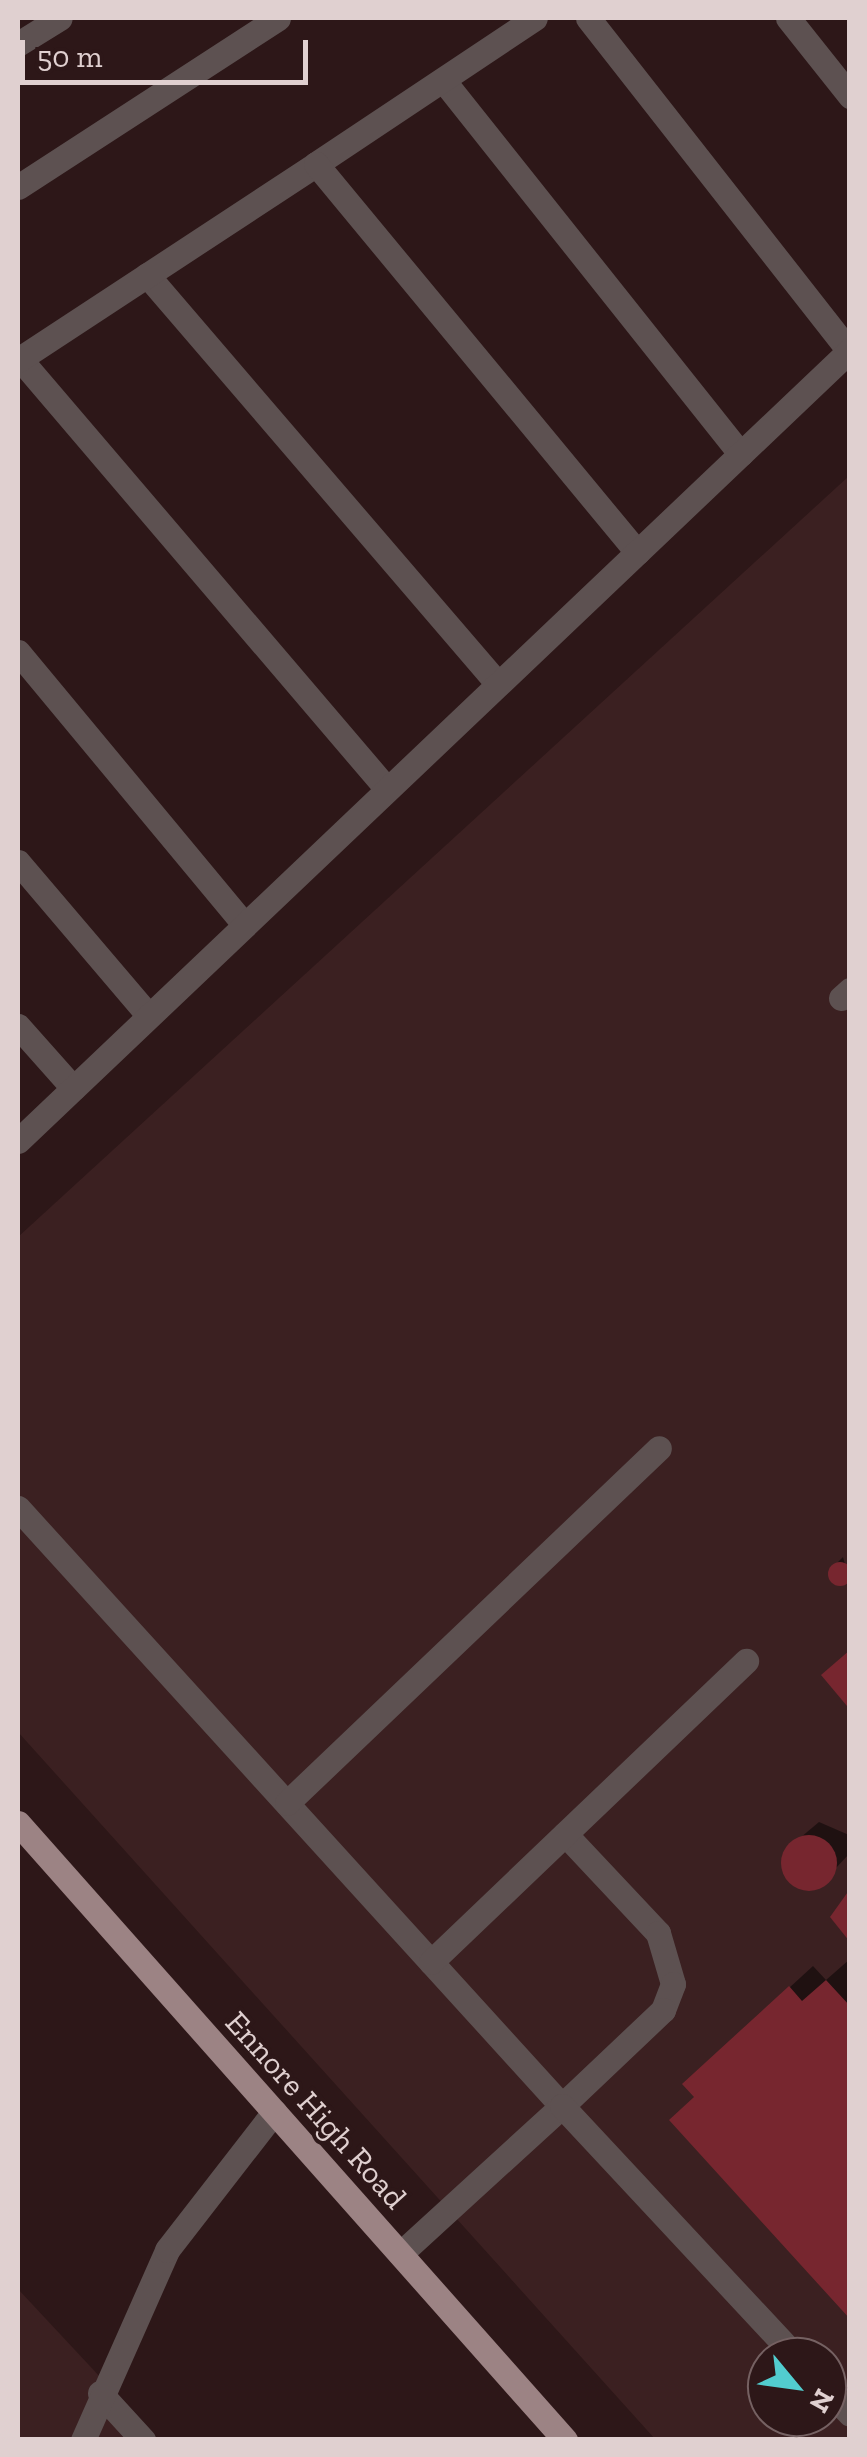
<!DOCTYPE html>
<style>
body{margin:0}
#map{position:relative;width:867px;height:2457px;overflow:hidden;background:#2d1718;font-family:"Zilla Slab",serif}
div>[style]{position:absolute}
[style*='--x']{left:calc(var(--x)*1px);top:calc(var(--y)*1px);width:calc(var(--w)*1px);rotate:calc(var(--a)*1deg)}
.built>*{inset:0;background:#3b2021}
.shadow>*{inset:0;background:#0007}
.building>*{inset:0;background:#77262f}
.round{border-radius:50%}
.minor>*{height:25px;margin:-12.5px;padding:0 12.5px;transform-origin:12.5px;border-radius:12.5px;background:#5d5151}
.major>*{height:25px;margin:-12.5px;padding:0 12.5px;transform-origin:12.5px;border-radius:12.5px;background:#9c8384}
span{translate:-50% -50%;white-space:nowrap;text-align:center;line-height:1.15;-webkit-text-stroke:8px #2d1718;paint-order:stroke}
.street-label{font-size:32px;color:#e0d0d0}
.frame{position:absolute;inset:0;border:20px solid #e0d0d0;pointer-events:none}
.north{position:absolute;left:747px;top:2337px;width:100px;height:100px;box-sizing:border-box;background:#2d1718;border:2px solid #756162;border-radius:50%;rotate:119deg;font-size:28px;font-weight:700;line-height:40px;text-align:center;color:#e0d0d0}
.north::after{content:'';display:block;margin:auto;width:35px;height:45px;background:#52cdcf;clip-path:polygon(50% 0,100% 100%,50% 72%,0 100%)}
.scale{position:absolute;left:20px;top:40px;width:288px;height:45px;box-sizing:border-box;border:5px solid #e0d0d0;border-top:0;padding-left:12px;font-size:30px;line-height:35px;white-space:nowrap;color:#e0d0d0;-webkit-text-stroke:8px #2d1718;paint-order:stroke}
</style>
<div id="map">
<div class="built">
<i style="clip-path:polygon(evenodd,849px 476px,849px 2439px,655px 2439px,18px 1732px,18px 1237px,849px 476px,767px 2357px,827px 2357px,827px 2417px,767px 2417px,767px 2357px)"></i>
<i style="clip-path:polygon(18px 2289px,158px 2439px,18px 2439px)"></i>
</div>
<div class="shadow">
<i style="clip-path:polygon(843px 1557px,850px 1582px,836px 1583px,836px 1564px)"></i>
<i style="clip-path:polygon(819px 1822px,849px 1835px,850px 1853px,819px 1886px,796px 1885px,785px 1873px,788px 1848px)"></i>
<i style="clip-path:polygon(850px 1959px,850px 2315px,696px 2096px,708px 2062px,813px 1966px,826px 1980px)"></i>
</div>
<div class="building">
<i class="round" style="left:828px;top:1562px;width:24px;height:24px"></i>
<i style="clip-path:polygon(850px 1650px,850px 1704px,847px 1706px,821px 1675px)"></i>
<i class="round" style="left:781px;top:1835px;width:56px;height:56px"></i>
<i style="clip-path:polygon(850px 1889px,850px 1942px,830px 1917px)"></i>
<i style="clip-path:polygon(826px 1980px,850px 2006px,850px 2319px,669px 2120px,694px 2097px,682px 2084px,789px 1986px,802px 2001px)"></i>
</div>
<div class="minor">
<i style="--x:588;--y:18;--w:423;--a:51.9"></i>
<i style="--x:788;--y:18;--w:100;--a:51.5"></i>
<i style="--x:18;--y:44;--w:49;--a:-31.8"></i>
<i style="--x:443;--y:80;--w:478;--a:51.5"></i>
<i style="--x:316;--y:164;--w:263;--a:-33.7"></i>
<i style="--x:18;--y:187;--w:310;--a:-33"></i>
<i style="--x:147;--y:275;--w:539;--a:49.36"></i>
<i style="--x:20;--y:359;--w:565;--a:49.52"></i>
<i style="--x:18;--y:360;--w:357;--a:-33.3"></i>
<i style="--x:316;--y:164;--w:504;--a:50.4"></i>
<i style="--x:18;--y:652;--w:355;--a:50.3"></i>
<i style="--x:18;--y:862;--w:202;--a:49.6"></i>
<i style="--x:841;--y:998;--w:12;--a:-42"></i>
<i style="--x:18;--y:1026;--w:83;--a:48.4"></i>
<i style="--x:18;--y:1141;--w:1148;--a:-43.55"></i>
<i style="--x:18;--y:1508;--w:808;--a:47.71"></i>
<i style="--x:562;--y:2106;--w:219;--a:137.6"></i>
<i style="--x:287;--y:1803;--w:514;--a:-43.66"></i>
<i style="--x:565;--y:1834;--w:136;--a:46.8"></i>
<i style="--x:658;--y:1933;--w:53;--a:73.6"></i>
<i style="--x:673;--y:1984;--w:28;--a:111"></i>
<i style="--x:663;--y:2010;--w:139;--a:136.5"></i>
<i style="--x:562;--y:2106;--w:343;--a:47"></i>
<i style="--x:431;--y:1962;--w:436;--a:-43.7"></i>
<i style="--x:827;--y:2390;--w:33;--a:46"></i>
<i style="--x:100;--y:2393;--w:64;--a:47.5"></i>
<i style="--x:83;--y:2440;--w:208;--a:-66.1"></i>
<i style="--x:167;--y:2250;--w:175;--a:-52.2"></i>
</div>
<div class="major">
<i style="--x:18;--y:1823;--w:825;--a:48.44"></i>
</div>
<div class="street-label">
<span style="left:316px;top:2110px;rotate:48deg">Ennore High Road</span>
</div>
<div class="frame"></div>
<div class="north">N</div>
<div class="scale">50 m</div>
</div>
